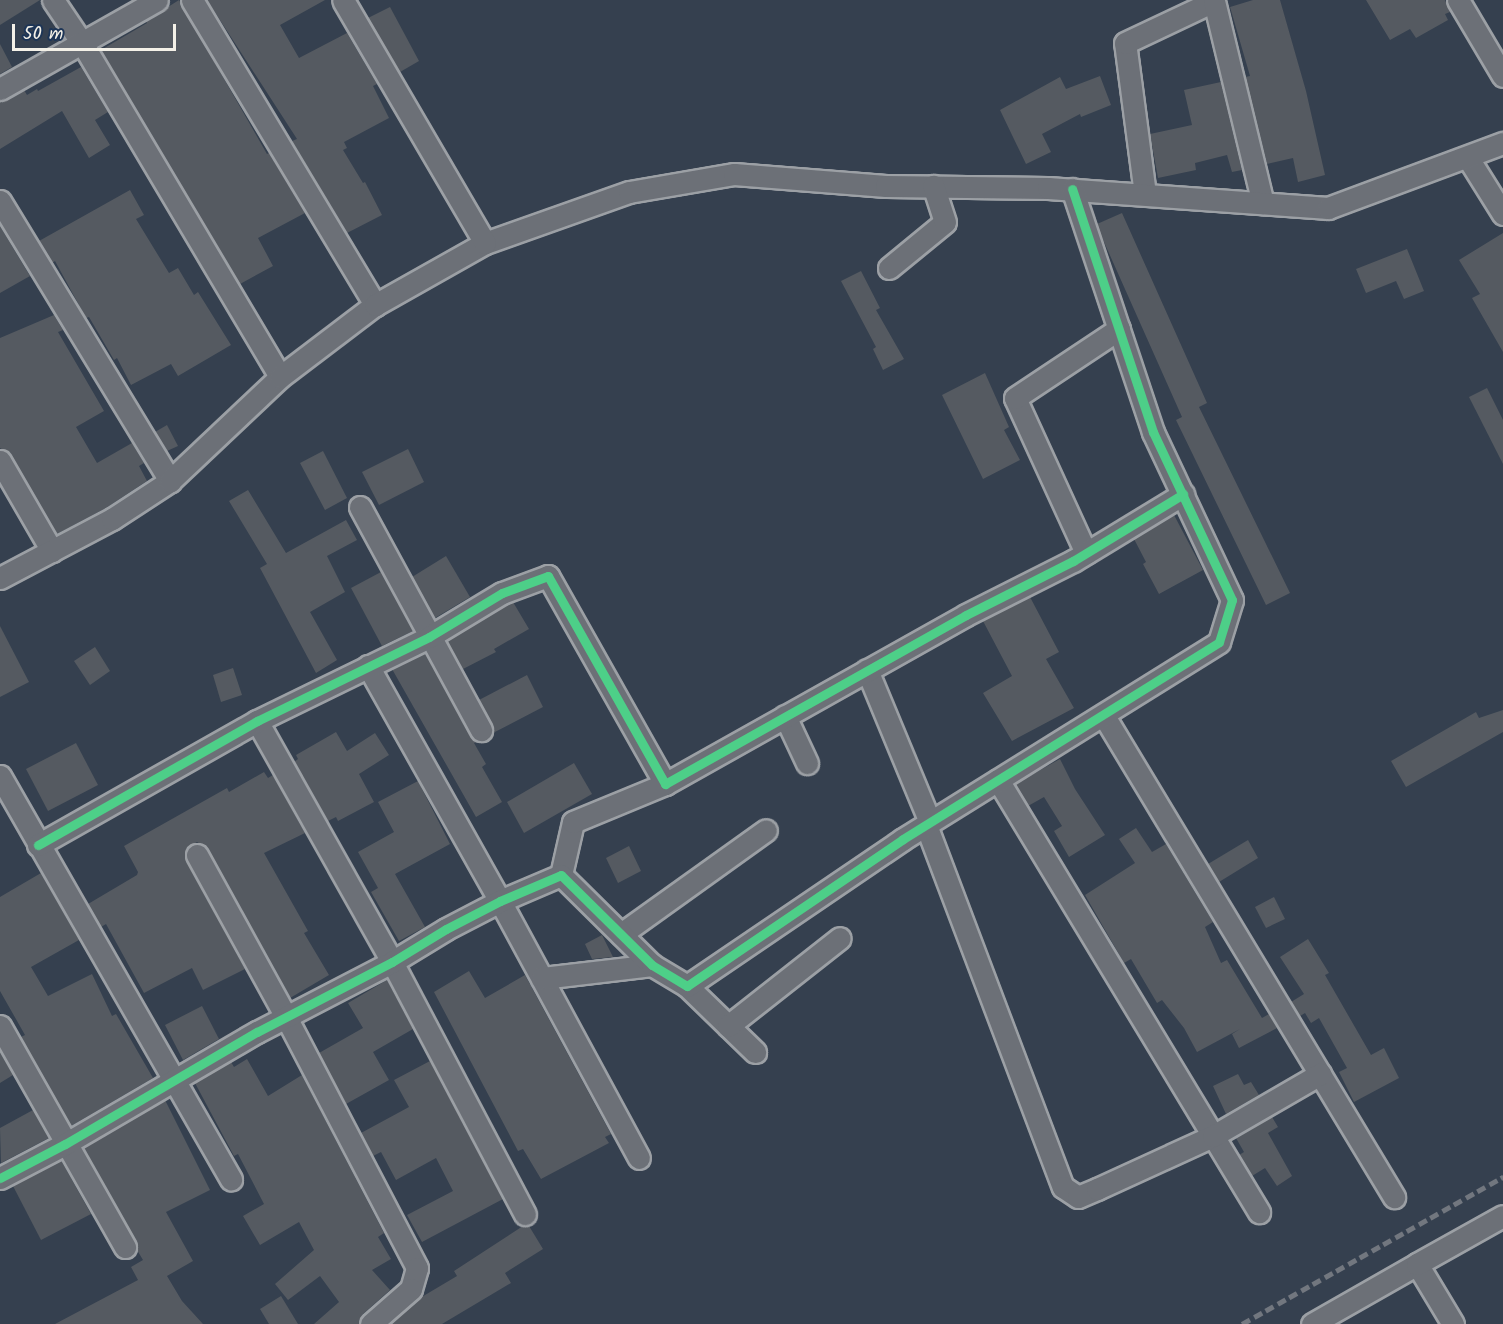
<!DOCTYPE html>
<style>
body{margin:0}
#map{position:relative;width:1503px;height:1324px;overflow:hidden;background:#35404f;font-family:Kalam,sans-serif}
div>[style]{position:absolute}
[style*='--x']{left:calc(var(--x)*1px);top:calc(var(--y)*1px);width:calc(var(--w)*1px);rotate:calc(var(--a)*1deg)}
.building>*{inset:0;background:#555a61}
.roads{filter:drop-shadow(2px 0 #9ca0a5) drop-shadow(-2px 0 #9ca0a5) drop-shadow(0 2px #9ca0a5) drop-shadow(0 -2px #9ca0a5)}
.street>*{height:21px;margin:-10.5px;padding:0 10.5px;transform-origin:10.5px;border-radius:10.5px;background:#6c7077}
.rail>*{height:4.5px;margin-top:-2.25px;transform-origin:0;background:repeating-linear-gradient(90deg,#72777f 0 9px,transparent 0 13.5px)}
.cycleway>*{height:9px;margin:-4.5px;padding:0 4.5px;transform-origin:4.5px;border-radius:4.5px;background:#4dcf88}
span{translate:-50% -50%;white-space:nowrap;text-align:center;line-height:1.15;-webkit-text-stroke:5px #1d3557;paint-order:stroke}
.scale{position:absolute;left:12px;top:24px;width:164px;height:27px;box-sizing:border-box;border:3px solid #f4f1e8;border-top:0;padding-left:8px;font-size:18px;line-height:21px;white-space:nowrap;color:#f4f1e8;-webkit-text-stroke:4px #1d3557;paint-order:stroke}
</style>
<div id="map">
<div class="building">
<i style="clip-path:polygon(0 0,40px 0,0 25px)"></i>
<i style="clip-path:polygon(179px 0,267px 154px,269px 153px,305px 213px,258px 238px,273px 266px,240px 284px,101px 50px,147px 23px,146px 21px)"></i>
<i style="clip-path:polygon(207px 0,325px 0,280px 25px,299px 58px,347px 33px,377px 84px,373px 86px,389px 118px,344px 142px,347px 148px,343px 150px,363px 183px,365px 182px,382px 215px,347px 233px,292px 141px,297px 139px)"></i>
<i style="clip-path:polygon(1253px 0,1280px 0,1306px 91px,1325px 175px,1298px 182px,1293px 158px,1267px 164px,1245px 77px,1250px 76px,1230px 7px)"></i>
<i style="clip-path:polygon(1366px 0,1445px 0,1450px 12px,1445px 14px,1448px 20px,1416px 38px,1410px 29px,1390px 40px)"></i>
<i style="clip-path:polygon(390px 7px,419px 61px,400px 72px,368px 18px)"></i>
<i style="clip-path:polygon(0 44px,12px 67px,0 74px)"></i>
<i style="clip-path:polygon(81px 67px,108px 112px,95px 120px,110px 145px,89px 158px,62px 111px,0 149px,0 102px,24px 90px,27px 95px,37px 89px,38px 91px)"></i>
<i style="clip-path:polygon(1100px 76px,1111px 105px,1081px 117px,1080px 114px,1042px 134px,1051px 152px,1026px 164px,1000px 110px,1060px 77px,1066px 89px)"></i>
<i style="clip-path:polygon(1221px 82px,1242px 170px,1232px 172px,1227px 155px,1195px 163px,1196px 170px,1158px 178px,1150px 134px,1192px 125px,1184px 90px)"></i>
<i style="clip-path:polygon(130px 190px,144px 215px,136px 219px,169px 273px,178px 268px,194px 295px,198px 292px,231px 345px,178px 376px,171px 364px,131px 385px,117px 358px,114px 360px,89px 317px,86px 318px,55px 261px,52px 263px,39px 241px)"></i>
<i style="clip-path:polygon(1122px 213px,1207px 403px,1199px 407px,1290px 593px,1266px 605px,1176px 420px,1182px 417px,1100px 233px,1097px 224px)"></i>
<i style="clip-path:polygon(0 226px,30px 276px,0 293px)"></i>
<i style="clip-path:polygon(1503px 233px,1503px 352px,1472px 298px,1480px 294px,1459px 260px)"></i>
<i style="clip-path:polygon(1407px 249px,1424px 291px,1404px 299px,1396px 281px,1366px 293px,1356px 269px)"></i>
<i style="clip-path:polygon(861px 271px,880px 308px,876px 310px,904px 359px,883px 370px,873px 349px,876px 347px,841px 281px)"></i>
<i style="clip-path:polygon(54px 315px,63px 330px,58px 332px,104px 411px,76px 427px,97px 463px,132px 443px,144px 463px,139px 466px,147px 481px,106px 508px,57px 534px,11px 455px,0 448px,0 338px)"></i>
<i style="clip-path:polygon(985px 373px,1009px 427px,1004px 430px,1020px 460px,983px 479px,942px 395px)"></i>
<i style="clip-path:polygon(1487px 388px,1503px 420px,1503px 464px,1469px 397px)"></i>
<i style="clip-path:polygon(167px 425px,178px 446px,167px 451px,155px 432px)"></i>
<i style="clip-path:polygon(408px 449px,424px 482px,379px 505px,362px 472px)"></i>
<i style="clip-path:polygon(323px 451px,347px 498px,325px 510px,300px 463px)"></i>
<i style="clip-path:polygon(248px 490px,286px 553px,346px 520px,357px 540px,327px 556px,345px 592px,310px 612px,337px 660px,316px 673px,260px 568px,267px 564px,229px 501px)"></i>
<i style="clip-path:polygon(1174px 515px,1203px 570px,1159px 594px,1143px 564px,1146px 562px,1134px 539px)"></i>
<i style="clip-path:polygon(446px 556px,470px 597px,435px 618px,412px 577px)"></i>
<i style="clip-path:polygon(381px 572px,413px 631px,382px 646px,351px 588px)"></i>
<i style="clip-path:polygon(1030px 597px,1059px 652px,1046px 659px,1074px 708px,1012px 741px,983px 693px,1012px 676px,983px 621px)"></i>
<i style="clip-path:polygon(513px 602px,529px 629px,494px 649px,496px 652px,463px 669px,447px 641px)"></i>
<i style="clip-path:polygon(0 626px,29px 682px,0 697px)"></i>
<i style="clip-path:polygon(95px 647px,110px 671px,90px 685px,74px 661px)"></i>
<i style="clip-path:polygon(425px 653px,470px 736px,477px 742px,474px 743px,486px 764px,482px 767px,502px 802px,476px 817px,392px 669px)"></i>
<i style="clip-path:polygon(233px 668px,242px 695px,221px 702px,213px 675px)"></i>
<i style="clip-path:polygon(527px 675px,543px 707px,493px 733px,492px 724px,479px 700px)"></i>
<i style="clip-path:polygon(1503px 710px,1503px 732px,1406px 787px,1391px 761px,1476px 712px,1479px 718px)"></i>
<i style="clip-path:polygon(336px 732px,347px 751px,375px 733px,389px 755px,359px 774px,374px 802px,338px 821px,336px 817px,328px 821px,294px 762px,298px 759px,296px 755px)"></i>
<i style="clip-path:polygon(76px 743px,98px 785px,48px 811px,26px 769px)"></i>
<i style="clip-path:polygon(1060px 759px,1075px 789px,1105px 835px,1069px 857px,1054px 831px,1062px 826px,1044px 797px,1028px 806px,1015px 784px)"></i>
<i style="clip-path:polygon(574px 763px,592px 794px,524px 833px,507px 802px)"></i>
<i style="clip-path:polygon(264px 772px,268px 778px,273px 775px,305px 833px,264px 853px,308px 931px,304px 933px,329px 975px,290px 998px,208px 849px,197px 842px,186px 849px,186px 861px,245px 969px,203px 990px,192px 968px,144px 993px,106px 924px,101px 927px,88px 904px,137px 875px,138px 872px,124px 846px,227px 788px,229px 792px)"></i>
<i style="clip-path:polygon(418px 781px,450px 844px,395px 874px,425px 927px,399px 941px,371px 892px,378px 888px,358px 852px,394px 832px,378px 802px)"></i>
<i style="clip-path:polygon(1136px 828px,1152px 852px,1166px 844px,1213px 922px,1205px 927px,1221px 963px,1227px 960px,1262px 1018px,1269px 1014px,1277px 1028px,1239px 1048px,1232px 1034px,1240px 1029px,1197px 1052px,1184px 1028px,1162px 1000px,1157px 1003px,1131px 959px,1124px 963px,1085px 895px,1135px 863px,1119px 839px)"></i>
<i style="clip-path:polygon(1248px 840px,1258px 858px,1219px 882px,1208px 864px)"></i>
<i style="clip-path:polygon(629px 846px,641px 871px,618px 883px,606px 858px)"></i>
<i style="clip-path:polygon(41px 873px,79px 940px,31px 967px,48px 996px,92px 974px,112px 1016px,116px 1014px,153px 1078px,71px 1126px,21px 1037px,25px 1035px,0 991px,0 897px)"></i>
<i style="clip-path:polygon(1274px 897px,1285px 919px,1266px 928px,1255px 907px)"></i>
<i style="clip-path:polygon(602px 935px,613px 957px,592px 959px,585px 944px)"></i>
<i style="clip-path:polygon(1308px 939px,1329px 973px,1325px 975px,1371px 1055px,1384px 1048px,1399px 1078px,1354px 1102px,1339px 1072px,1347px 1068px,1319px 1018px,1311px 1023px,1305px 1013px,1300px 1016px,1291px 1002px,1304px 994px,1280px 957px)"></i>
<i style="clip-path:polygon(469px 971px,485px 998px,525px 975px,611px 1134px,605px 1137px,609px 1143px,541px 1179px,523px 1149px,518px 1151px,434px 992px)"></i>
<i style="clip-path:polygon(387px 980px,413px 1029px,373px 1052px,389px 1080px,346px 1104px,319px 1053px,363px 1028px,348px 1003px)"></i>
<i style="clip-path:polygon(202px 1006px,219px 1039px,183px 1060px,165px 1025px)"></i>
<i style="clip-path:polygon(0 1052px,13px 1075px,0 1083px)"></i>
<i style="clip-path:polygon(247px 1059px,268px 1096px,302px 1075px,384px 1233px,378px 1237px,391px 1259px,372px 1270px,390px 1290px,363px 1314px,359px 1324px,314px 1324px,339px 1302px,320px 1276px,288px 1300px,275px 1284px,314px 1250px,299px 1222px,260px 1245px,243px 1216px,264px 1204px,238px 1154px,234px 1156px,195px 1083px,231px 1062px,234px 1067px)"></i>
<i style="clip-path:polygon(430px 1061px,503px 1199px,422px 1242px,407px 1215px,453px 1191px,436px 1158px,396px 1180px,381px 1152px,373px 1156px,361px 1133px,409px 1107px,394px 1080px)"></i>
<i style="clip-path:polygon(1238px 1074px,1244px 1085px,1251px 1082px,1259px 1095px,1226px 1114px,1213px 1086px)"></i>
<i style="clip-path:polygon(165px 1100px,210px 1190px,166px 1212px,193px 1261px,167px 1276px,182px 1301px,203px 1324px,55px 1324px,138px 1280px,131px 1267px,143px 1260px,137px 1250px,136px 1241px,84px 1148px)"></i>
<i style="clip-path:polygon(33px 1110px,49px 1138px,1px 1163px,0 1128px)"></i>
<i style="clip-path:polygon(1272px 1117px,1278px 1127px,1268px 1133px,1292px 1176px,1277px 1186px,1265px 1168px,1252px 1176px,1239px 1155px,1244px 1152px,1236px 1138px)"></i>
<i style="clip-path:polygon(61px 1160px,91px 1214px,41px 1240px,13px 1186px)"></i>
<i style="clip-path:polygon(523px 1226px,529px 1226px,543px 1249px,505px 1273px,511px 1283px,442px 1324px,390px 1324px,420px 1298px,457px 1276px,454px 1271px)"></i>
<i style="clip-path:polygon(281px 1296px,298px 1324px,269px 1324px,260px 1309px)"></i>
</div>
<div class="roads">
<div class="street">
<i style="--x:53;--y:0;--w:52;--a:56"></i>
<i style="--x:82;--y:43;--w:388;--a:59.3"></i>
<i style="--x:192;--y:0;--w:356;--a:59"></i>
<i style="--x:1458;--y:0;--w:88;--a:59.4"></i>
<i style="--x:0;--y:89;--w:180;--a:-29.5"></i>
<i style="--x:1468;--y:158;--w:66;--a:58"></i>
<i style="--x:1145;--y:194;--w:152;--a:-97.5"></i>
<i style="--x:1125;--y:43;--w:98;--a:-25.3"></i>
<i style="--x:1214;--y:1;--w:208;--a:76.4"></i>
<i style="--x:0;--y:201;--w:328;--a:58.7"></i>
<i style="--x:485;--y:243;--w:153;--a:-19.5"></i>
<i style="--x:629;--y:192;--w:107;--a:-9.7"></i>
<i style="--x:734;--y:174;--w:152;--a:4.5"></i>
<i style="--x:886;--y:186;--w:162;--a:0.7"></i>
<i style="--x:1048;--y:188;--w:281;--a:4.1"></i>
<i style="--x:1328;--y:208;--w:187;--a:-20.4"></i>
<i style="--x:889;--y:268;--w:72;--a:-39.4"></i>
<i style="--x:945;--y:222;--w:38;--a:-108"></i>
<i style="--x:0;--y:461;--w:104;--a:60"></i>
<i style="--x:360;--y:507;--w:254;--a:61.5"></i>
<i style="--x:1086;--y:553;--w:170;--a:-114.6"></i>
<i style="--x:1015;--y:398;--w:125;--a:-33.6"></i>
<i style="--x:0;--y:578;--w:127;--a:-27.8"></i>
<i style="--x:112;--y:519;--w:69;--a:-33.2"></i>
<i style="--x:170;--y:481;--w:151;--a:-43.4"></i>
<i style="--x:280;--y:377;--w:119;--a:-37.2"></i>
<i style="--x:375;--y:305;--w:126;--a:-29.4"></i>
<i style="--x:485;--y:243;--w:281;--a:-120.3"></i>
<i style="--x:368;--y:666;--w:270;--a:60.7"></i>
<i style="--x:500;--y:901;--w:292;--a:61.6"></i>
<i style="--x:867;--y:670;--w:165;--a:67.5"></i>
<i style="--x:785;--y:716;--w:52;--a:64.9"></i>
<i style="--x:1104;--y:716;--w:562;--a:58.91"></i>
<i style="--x:257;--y:721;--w:276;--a:60.7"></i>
<i style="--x:392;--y:962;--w:285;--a:62.2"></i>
<i style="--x:0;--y:776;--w:465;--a:60.2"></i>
<i style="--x:998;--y:780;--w:505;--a:58.86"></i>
<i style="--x:926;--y:825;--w:387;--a:69.3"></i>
<i style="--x:1063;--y:1187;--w:18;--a:34"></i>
<i style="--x:1078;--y:1197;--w:21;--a:-23"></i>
<i style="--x:1097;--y:1189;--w:128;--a:-24.6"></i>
<i style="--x:1213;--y:1136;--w:124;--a:-30.1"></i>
<i style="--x:38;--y:845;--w:252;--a:-29.5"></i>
<i style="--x:257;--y:721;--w:191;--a:-26"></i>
<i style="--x:429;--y:637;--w:85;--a:-31.1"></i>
<i style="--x:502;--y:593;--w:49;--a:-20.3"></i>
<i style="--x:548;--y:576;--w:239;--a:60.6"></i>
<i style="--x:665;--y:784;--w:345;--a:-29.3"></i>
<i style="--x:966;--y:615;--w:120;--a:-26.8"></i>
<i style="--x:1073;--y:561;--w:129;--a:-31.3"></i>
<i style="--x:197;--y:855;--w:185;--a:61.2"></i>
<i style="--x:286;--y:1017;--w:283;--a:62.4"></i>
<i style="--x:417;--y:1268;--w:22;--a:106"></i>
<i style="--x:411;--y:1289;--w:53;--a:138.8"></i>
<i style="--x:561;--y:875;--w:54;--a:-77.2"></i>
<i style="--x:573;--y:822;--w:100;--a:-22.4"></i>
<i style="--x:621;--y:934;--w:178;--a:-35.6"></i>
<i style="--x:542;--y:978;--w:111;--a:-6.7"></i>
<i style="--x:687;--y:986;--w:95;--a:44.1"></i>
<i style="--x:0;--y:1026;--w:254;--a:60.5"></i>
<i style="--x:728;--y:1026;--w:142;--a:-38.2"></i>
<i style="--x:0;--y:1178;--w:73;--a:-27.6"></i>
<i style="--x:65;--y:1144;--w:222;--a:-30.3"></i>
<i style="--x:257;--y:1032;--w:152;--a:-27.4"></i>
<i style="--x:392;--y:962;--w:63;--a:-31.4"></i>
<i style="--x:446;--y:929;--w:61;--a:-27.4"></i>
<i style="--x:500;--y:901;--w:66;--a:-23.1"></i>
<i style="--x:561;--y:875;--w:128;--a:44.7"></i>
<i style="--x:652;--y:965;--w:41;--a:31"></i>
<i style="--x:687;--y:986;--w:261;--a:-34.2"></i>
<i style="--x:903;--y:839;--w:372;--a:-31.9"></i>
<i style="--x:1219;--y:642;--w:44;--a:-72.8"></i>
<i style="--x:1232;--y:600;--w:186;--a:-115.2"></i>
<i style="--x:1153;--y:432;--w:256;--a:-108.4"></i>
<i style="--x:1312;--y:1324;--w:121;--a:-29.7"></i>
<i style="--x:1453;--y:1324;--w:70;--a:-121"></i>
<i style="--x:1417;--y:1264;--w:98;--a:-29.2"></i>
</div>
</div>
<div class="rail">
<i style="--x:1242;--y:1324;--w:300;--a:-29.4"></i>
</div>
<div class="cycleway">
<i style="--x:38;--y:845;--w:252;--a:-29.5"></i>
<i style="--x:257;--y:721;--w:191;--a:-26"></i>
<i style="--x:429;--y:637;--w:85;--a:-31.1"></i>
<i style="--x:502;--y:593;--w:49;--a:-20.3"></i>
<i style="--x:548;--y:576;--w:239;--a:60.6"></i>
<i style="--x:665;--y:784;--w:345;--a:-29.3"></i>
<i style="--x:966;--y:615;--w:120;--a:-26.8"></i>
<i style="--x:1073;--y:561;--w:129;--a:-31.3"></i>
<i style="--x:0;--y:1178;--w:73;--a:-27.6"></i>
<i style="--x:65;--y:1144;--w:222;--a:-30.3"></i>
<i style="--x:257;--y:1032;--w:152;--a:-27.4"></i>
<i style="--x:392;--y:962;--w:63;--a:-31.4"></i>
<i style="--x:446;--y:929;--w:61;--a:-27.4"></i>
<i style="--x:500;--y:901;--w:66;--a:-23.1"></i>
<i style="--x:561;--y:875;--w:128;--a:44.7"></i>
<i style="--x:652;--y:965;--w:41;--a:31"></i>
<i style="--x:687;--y:986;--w:261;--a:-34.2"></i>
<i style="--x:903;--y:839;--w:372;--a:-31.9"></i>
<i style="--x:1219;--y:642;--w:44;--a:-72.8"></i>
<i style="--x:1232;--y:600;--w:186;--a:-115.2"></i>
<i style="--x:1153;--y:432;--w:256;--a:-108.4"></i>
</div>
<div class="scale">50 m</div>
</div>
